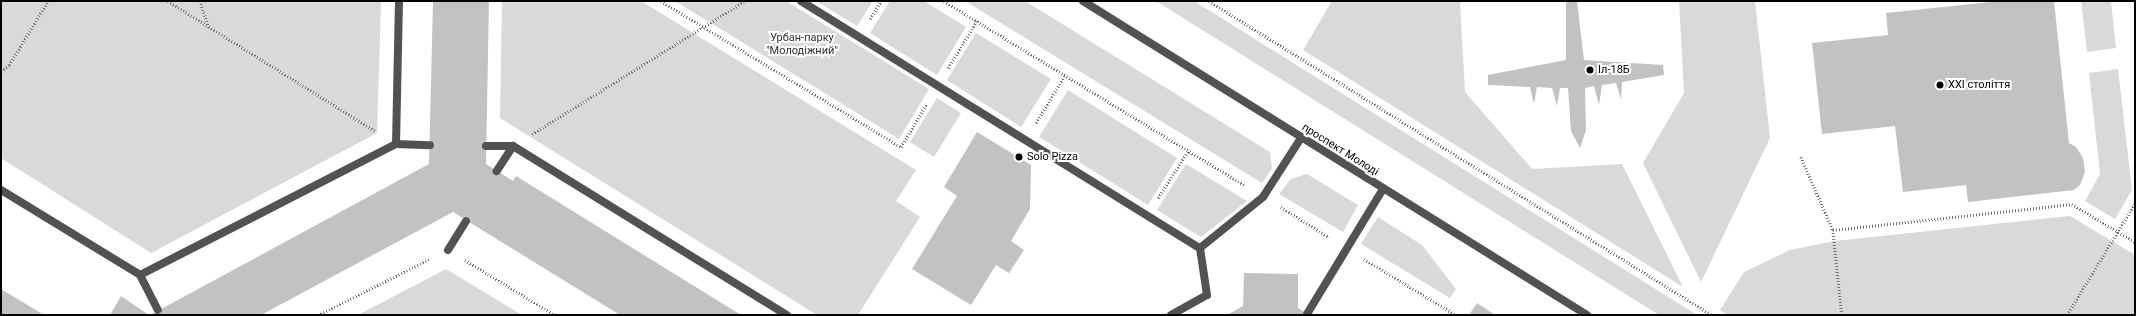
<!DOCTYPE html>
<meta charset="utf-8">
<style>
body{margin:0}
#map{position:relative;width:2136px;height:316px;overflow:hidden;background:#fff;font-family:Roboto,sans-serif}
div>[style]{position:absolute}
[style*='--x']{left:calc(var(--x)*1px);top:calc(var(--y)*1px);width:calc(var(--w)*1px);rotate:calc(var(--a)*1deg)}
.green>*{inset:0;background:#d9d9d9}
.building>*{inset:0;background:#c2c2c2}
.path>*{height:2.5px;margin-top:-1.25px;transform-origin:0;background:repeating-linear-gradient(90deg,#747474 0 1px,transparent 0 3px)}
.service>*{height:8px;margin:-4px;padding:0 4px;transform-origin:4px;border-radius:4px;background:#525252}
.pedestrian>*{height:8px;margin:-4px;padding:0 4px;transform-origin:4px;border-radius:4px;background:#525252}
.tertiary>*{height:8px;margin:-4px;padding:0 4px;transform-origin:4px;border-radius:4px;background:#525252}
.dots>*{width:11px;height:11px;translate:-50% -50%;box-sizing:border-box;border:2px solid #fff;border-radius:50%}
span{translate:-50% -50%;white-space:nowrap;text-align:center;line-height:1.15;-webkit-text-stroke:4px #fff;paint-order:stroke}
.park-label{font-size:11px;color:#303030}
.poi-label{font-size:11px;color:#000}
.left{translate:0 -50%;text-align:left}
.street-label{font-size:11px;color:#000}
.frame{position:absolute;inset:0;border:2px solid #000;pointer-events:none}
</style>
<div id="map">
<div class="green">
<i style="clip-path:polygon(1px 1px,381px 1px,377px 133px,151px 253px,1px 158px)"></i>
<i style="clip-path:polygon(502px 1px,641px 1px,916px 170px,896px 201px,920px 217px,858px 315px,817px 315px,500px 118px)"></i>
<i style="clip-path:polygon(675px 1px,786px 1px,929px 89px,899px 139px)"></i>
<i style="clip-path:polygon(816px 1px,873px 1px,857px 26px)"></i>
<i style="clip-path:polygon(890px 1px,924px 1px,966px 27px,937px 75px,870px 33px)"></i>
<i style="clip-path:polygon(965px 1px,1025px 1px,1270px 152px,1272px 169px,1262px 183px)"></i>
<i style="clip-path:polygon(1156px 1px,1194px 1px,1694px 313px,1693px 315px,1659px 315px)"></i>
<i style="clip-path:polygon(1332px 1px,1460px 1px,1465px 92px,1532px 169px,1622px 164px,1683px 287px,1303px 50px)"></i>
<i style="clip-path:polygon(1679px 1px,1755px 1px,1770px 138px,1701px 282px,1643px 163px,1684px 93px)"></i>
<i style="clip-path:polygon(2081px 1px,2111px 1px,2116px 48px,2087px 52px)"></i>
<i style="clip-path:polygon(976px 33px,1051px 79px,1021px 127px,947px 80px)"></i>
<i style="clip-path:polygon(2118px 69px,2132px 190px,2115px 219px,2085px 201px,2100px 174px,2089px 73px)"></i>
<i style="clip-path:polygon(1068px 90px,1177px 158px,1148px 205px,1039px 137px)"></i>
<i style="clip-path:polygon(937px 98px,961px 113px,934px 157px,910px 142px)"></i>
<i style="clip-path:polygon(1186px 164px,1247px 201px,1201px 237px,1157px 210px)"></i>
<i style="clip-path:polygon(1307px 174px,1358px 205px,1343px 232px,1279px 194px,1291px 179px)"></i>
<i style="clip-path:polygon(2070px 216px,2135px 255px,2135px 315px,1728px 315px,1720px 310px,1744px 272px,1790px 250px,1835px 241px)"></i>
<i style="clip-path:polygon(1378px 217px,1422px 245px,1456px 289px,1450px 298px,1361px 244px)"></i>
<i style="clip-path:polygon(446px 269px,522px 315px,358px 315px)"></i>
</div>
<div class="building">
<i style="clip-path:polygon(433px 1px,489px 1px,486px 164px,513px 181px,516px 176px,741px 315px,620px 315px,453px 212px,261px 315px,150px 315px,429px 164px)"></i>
<i style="clip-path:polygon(1566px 1px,1577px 1px,1584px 60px,1663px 65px,1664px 75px,1622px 82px,1621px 99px,1616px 83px,1602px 85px,1599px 105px,1594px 86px,1585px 88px,1586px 130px,1580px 148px,1571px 131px,1568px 88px,1560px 88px,1557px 106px,1552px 88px,1537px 87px,1534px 104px,1530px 87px,1488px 85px,1488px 75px,1566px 60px)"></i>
<i style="clip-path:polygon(2000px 1px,2054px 1px,2069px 143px,2076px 147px,2083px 158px,2085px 172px,2080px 185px,2074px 190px,1968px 202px,1966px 185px,1903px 192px,1895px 126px,1822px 134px,1812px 43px,1888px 35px,1886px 13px)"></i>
<i style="clip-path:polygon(977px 132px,1031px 165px,1030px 209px,1011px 241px,1024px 250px,1009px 273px,996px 265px,971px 305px,912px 269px,957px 196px,944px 187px)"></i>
<i style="clip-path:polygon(1244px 273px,1298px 274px,1298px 308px,1309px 315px,1227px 315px,1243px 306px)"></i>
<i style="clip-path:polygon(1px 289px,44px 315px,1px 315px)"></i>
<i style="clip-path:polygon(121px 296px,149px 315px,110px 315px)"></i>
<i style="clip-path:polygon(1477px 303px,1495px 315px,1469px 315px)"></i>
</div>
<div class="path">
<i style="--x:168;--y:1;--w:244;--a:32.1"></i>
<i style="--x:200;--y:1;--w:28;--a:71"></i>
<i style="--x:661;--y:1;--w:281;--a:31.3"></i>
<i style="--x:901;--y:147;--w:51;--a:-59.4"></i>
<i style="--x:944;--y:1;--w:352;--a:31.5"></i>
<i style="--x:1209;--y:1;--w:593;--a:31.97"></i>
<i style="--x:870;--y:19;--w:21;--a:-59"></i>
<i style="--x:948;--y:68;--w:55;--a:-58.3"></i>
<i style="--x:1;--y:71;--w:10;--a:-37"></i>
<i style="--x:9;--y:65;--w:75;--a:-58.6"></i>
<i style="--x:1036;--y:123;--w:56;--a:-58.9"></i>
<i style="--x:532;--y:134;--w:251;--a:-32"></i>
<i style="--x:1801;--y:157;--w:80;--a:66.3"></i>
<i style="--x:1833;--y:230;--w:85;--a:84"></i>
<i style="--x:1158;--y:198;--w:56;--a:-57.4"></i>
<i style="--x:1281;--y:207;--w:57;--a:32"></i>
<i style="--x:1833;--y:230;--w:240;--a:-6.2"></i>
<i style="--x:2072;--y:204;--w:74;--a:31.1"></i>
<i style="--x:1364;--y:259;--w:108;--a:31.3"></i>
<i style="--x:465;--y:260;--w:105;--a:31.4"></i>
<i style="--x:318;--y:315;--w:125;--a:-26.6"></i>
<i style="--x:2067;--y:315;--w:131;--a:-58.7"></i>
</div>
<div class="service">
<i style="--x:396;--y:144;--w:34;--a:2"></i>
<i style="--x:486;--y:146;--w:27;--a:0"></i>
<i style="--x:513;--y:146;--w:30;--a:123"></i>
<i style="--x:513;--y:146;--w:322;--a:31.7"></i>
<i style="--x:1;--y:190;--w:163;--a:31.4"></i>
<i style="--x:140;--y:275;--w:39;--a:63"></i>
<i style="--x:448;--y:250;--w:34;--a:-58"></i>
<i style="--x:140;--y:275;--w:288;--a:-27.1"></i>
<i style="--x:396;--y:144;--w:143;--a:-88.8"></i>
<i style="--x:1307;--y:314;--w:146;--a:-58.7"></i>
<i style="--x:1171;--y:315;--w:41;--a:-29.1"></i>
<i style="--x:1207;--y:295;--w:48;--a:-98.5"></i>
<i style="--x:1200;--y:248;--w:81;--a:-39"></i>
<i style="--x:1263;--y:197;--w:70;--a:-57.2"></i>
</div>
<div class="pedestrian">
<i style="--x:801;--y:1;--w:469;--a:31.8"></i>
</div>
<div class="tertiary">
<i style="--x:1083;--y:1;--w:594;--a:31.92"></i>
</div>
<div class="dots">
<i style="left:1590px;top:70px;background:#000"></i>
<i style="left:1940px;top:85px;background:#000"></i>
<i style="left:1019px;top:157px;background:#000"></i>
</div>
<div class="park-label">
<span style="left:802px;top:45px">Урбан-парку<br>"Молодіжний"</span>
</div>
<div class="poi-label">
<span class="left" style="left:1598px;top:70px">Іл-18Б</span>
<span class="left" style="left:1948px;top:85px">ХХІ століття</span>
<span class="left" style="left:1027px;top:157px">Solo Pizza</span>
</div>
<div class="street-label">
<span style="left:1340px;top:150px;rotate:32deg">проспект Молоді</span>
</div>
<div class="frame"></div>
</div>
